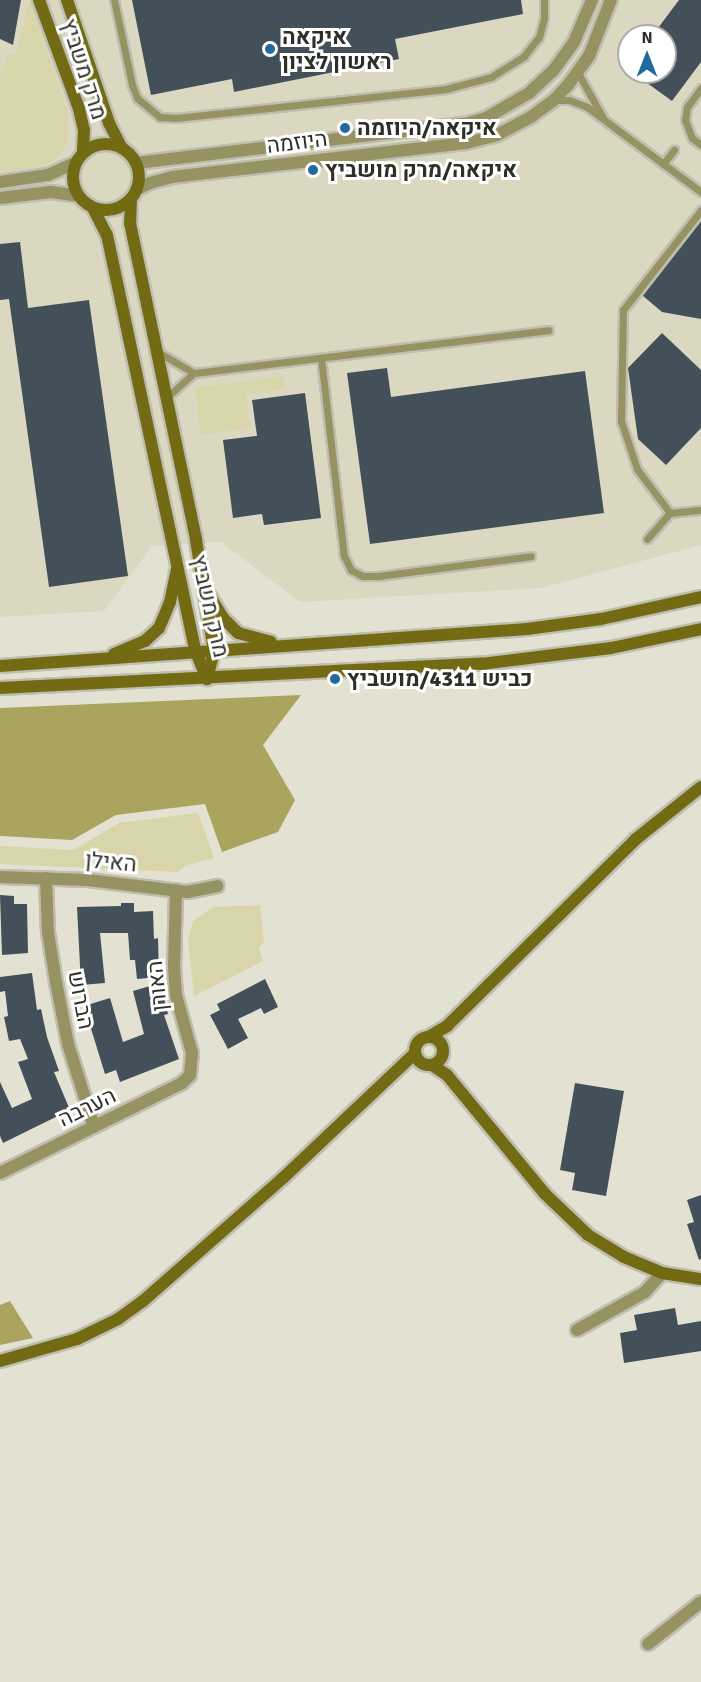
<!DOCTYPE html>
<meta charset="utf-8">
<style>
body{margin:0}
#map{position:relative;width:701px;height:1682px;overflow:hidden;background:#e3e2d2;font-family:Signika,Heebo,sans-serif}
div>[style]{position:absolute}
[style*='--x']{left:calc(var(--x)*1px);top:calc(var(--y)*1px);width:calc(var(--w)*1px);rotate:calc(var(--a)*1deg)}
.built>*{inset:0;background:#dad8c1}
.green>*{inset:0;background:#d8d5aa}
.forest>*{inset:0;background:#aaa45f}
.building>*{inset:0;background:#445059}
.roads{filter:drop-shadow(2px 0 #bfbeb0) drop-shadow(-2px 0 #bfbeb0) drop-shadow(0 2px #bfbeb0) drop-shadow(0 -2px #bfbeb0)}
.lane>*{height:7px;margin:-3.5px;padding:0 3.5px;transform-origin:3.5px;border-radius:3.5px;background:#969261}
.street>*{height:12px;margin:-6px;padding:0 6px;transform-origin:6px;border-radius:6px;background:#969261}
.secondary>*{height:12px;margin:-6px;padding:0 6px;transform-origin:6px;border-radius:6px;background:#736b13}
.secondary>.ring{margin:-6px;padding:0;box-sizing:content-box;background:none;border:12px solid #736b13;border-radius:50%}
.dots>*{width:16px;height:16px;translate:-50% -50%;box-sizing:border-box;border:3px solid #fff;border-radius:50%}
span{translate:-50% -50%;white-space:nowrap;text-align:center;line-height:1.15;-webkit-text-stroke:6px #fff;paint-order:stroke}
.poi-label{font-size:22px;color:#2f2f29;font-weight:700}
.left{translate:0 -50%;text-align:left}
.street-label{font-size:22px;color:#2f2f29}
.north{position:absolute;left:617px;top:24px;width:60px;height:60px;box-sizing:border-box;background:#fff;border:2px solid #acaca9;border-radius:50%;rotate:0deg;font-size:16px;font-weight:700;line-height:24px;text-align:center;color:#2f2f29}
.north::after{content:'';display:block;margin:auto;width:21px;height:27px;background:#206a9e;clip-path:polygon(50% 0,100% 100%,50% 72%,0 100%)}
</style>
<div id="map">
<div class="built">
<i style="clip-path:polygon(evenodd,0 0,701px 0,701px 545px,541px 588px,300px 602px,221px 542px,152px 546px,104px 611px,0 617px,0 0,629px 36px,665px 36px,665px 72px,629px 72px,629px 36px)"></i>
</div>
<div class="green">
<i style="clip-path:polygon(30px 0,68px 114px,67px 143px,57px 159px,40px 167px,0 173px,0 77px,8px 55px,16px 54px)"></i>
<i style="clip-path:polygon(283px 376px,285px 389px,246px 394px,250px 428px,201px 435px,195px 388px)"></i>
<i style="clip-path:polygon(198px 813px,214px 858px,188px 865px,177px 872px,0 864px,0 846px,73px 850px,119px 823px)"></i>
<i style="clip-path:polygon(260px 905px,264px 942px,259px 948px,263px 961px,194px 996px,188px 940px,193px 921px,213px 907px)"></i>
</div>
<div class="forest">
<i style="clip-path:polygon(301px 695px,263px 745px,295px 800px,278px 832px,222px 852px,205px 804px,116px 815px,72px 840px,0 836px,0 708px)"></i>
<i style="clip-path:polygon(10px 1301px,33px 1338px,0 1345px,0 1305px)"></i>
</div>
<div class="building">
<i style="clip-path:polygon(0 0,21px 0,13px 45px,0 39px)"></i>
<i style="clip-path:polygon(132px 0,521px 0,523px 14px,395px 39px,399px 59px,234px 92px,232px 79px,151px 95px)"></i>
<i style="clip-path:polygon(679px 0,701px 0,701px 62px,672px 101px,632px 72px,665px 72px,665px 36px,652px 36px)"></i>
<i style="clip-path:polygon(701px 219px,701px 319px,662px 312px,642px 295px)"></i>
<i style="clip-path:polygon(20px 242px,28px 308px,89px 300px,128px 576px,49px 587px,9px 299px,0 300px,0 244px)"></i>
<i style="clip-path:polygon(662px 333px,701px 370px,701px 428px,666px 465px,638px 439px,628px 368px)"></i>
<i style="clip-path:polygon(387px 368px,391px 397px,585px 371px,604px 513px,370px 544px,347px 373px)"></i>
<i style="clip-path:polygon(305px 393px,321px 518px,264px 525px,262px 514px,233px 518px,223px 440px,257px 436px,252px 400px)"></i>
<i style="clip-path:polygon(0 895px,14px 896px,14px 904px,27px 904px,28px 953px,2px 955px)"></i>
<i style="clip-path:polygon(121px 903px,134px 903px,134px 912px,153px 911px,154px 939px,158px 938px,159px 977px,137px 979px,135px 960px,130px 960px,128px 933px,100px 933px,105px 983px,81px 985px,77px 907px,121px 906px)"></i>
<i style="clip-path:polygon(32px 973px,37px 1010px,41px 1009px,47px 1037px,59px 1071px,54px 1072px,70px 1110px,3px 1143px,0 1136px,0 1082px,12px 1108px,32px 1099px,18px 1062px,28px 1059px,20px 1039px,9px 1041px,4px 1017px,8px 1016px,5px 991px,0 992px,0 977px)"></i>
<i style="clip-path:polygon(265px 979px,278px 1007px,264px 1014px,261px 1008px,238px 1019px,248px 1038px,228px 1049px,210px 1015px,220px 1010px,217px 1004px)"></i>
<i style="clip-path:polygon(160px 983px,168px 1014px,164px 1015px,179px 1059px,120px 1082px,116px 1070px,105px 1074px,84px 1006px,110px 998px,123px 1042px,144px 1034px,133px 991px)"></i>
<i style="clip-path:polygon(575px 1083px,624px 1091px,606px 1196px,572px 1190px,575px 1173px,560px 1170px)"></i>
<i style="clip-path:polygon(701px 1195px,701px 1259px,699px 1260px,687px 1224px,694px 1222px,687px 1200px)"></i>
<i style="clip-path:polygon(675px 1308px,678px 1325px,701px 1321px,701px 1351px,624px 1363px,620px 1333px,637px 1330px,634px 1315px)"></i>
</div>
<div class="roads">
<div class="lane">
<i style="--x:114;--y:0;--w:87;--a:78"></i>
<i style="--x:132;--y:85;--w:14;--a:69"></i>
<i style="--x:137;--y:98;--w:30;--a:40"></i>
<i style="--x:160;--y:117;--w:16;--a:4"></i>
<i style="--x:176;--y:118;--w:272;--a:-6.1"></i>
<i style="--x:446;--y:89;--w:47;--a:-14.9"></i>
<i style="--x:491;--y:77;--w:39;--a:-32"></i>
<i style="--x:524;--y:56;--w:24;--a:-52"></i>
<i style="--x:539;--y:37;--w:20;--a:-75"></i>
<i style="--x:544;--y:18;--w:18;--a:-90"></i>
<i style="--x:578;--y:73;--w:51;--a:60.9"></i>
<i style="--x:701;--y:88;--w:24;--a:126"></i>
<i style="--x:687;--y:107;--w:13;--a:99"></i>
<i style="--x:685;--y:120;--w:19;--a:69"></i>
<i style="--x:692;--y:138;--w:11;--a:38"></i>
<i style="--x:554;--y:100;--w:15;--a:0"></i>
<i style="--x:569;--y:100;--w:19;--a:21"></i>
<i style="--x:587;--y:107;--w:142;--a:36.7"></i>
<i style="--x:663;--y:164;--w:18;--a:-52"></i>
<i style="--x:158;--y:352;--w:42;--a:30.3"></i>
<i style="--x:321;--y:358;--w:199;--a:83.4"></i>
<i style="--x:344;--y:556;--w:16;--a:63"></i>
<i style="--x:351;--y:570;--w:13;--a:27"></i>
<i style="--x:363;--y:576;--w:15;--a:0"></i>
<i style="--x:378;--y:576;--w:154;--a:-7.4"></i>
<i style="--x:167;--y:397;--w:36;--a:-42"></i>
<i style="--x:194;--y:373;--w:357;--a:-6.9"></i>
<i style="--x:670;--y:513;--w:55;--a:-126.9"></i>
<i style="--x:637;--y:469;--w:51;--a:-108.4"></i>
<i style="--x:621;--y:421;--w:111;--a:-89"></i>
<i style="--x:623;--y:310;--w:127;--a:-52"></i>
<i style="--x:647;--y:539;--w:35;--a:-49"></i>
<i style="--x:670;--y:513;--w:31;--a:-6"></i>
</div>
<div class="street">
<i style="--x:136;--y:163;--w:331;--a:-6.8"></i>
<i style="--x:465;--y:124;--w:22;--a:-16"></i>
<i style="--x:486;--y:118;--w:50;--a:-30.2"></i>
<i style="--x:529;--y:93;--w:33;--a:-43"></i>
<i style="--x:553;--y:71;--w:36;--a:-54"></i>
<i style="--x:574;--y:42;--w:46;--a:-66.8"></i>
<i style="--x:0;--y:182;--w:49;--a:-8.3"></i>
<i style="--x:48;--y:175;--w:30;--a:-24"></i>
<i style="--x:136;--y:190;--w:16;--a:-27"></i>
<i style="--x:150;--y:183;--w:23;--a:-15"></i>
<i style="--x:172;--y:177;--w:296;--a:-6.6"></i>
<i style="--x:466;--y:143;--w:32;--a:-14"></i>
<i style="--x:497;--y:135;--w:40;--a:-28"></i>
<i style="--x:532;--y:116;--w:27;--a:-36"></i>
<i style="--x:554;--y:100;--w:21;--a:-47"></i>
<i style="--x:568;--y:85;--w:36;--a:-54"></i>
<i style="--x:589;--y:56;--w:60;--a:-68.6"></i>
<i style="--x:0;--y:198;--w:51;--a:-6.7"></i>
<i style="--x:51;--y:192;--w:27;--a:8"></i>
<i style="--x:0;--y:877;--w:88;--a:2"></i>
<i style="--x:88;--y:880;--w:100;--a:6.9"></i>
<i style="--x:187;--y:892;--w:31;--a:-11"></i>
<i style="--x:46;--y:878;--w:54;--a:87.9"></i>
<i style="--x:48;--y:932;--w:51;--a:80.9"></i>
<i style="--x:56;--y:982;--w:63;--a:79"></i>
<i style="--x:68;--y:1044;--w:87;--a:72.6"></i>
<i style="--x:0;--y:1173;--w:203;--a:-26.3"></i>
<i style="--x:182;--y:1083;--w:11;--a:-45"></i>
<i style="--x:190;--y:1075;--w:22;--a:-85"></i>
<i style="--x:192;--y:1053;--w:60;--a:-105.4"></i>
<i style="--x:176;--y:995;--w:27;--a:-94"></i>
<i style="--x:174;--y:968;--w:78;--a:-88.5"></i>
<i style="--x:577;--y:1330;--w:78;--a:-29.2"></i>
<i style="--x:645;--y:1292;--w:25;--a:-48"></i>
<i style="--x:648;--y:1644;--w:68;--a:-38.4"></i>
</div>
<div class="secondary">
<i style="--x:39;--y:0;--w:116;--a:69.8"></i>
<i style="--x:79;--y:109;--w:22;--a:77"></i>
<i style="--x:84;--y:130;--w:22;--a:93"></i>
<i style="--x:67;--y:0;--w:130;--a:71.1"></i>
<i style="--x:109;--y:123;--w:28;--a:63"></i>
<i class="ring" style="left:73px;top:144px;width:54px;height:54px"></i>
<i style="--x:131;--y:199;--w:24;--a:92"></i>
<i style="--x:130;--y:223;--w:324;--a:78.2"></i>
<i style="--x:196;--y:540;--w:112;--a:80.8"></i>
<i style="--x:214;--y:651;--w:29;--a:104"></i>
<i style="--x:93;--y:208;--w:30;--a:63"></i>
<i style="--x:107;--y:235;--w:426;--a:78"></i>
<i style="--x:196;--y:652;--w:29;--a:68"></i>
<i style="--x:208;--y:593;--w:29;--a:59"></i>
<i style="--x:223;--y:618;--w:21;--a:45"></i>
<i style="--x:238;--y:633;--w:34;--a:15"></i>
<i style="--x:114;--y:654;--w:34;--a:-23"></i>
<i style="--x:145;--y:641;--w:19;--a:-43"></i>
<i style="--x:159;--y:628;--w:28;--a:-67"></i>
<i style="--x:170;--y:602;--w:33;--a:-78"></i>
<i style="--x:0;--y:666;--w:528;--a:-4.02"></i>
<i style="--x:527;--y:629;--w:75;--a:-7.7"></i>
<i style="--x:601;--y:619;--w:102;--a:-12.4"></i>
<i style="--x:0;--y:688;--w:482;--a:-2.9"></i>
<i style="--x:481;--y:664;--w:131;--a:-7"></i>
<i style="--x:611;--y:648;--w:92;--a:-11.9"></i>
<i style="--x:430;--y:1036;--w:20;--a:-30"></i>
<i style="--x:447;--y:1026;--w:266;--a:-44.7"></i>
<i style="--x:636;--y:839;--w:83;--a:-38.7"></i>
<i class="ring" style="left:415px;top:1037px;width:16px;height:16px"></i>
<i style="--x:432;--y:1065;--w:18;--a:34"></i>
<i style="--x:447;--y:1075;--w:154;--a:50.5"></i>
<i style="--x:545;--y:1194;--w:59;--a:43.6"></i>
<i style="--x:588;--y:1235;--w:42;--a:31.4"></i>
<i style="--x:624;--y:1257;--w:41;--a:22.8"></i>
<i style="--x:662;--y:1273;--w:39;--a:9"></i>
<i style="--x:0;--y:1361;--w:80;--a:-15.9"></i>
<i style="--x:77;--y:1339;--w:46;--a:-26"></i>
<i style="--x:118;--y:1319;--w:31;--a:-36"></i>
<i style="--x:143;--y:1301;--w:186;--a:-41.3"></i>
<i style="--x:283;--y:1178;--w:182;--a:-43.4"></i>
</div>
</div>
<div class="dots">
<i style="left:270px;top:49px;background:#206a9e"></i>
<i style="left:345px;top:128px;background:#206a9e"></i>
<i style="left:313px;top:170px;background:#206a9e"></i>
<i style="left:335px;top:679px;background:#206a9e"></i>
</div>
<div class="poi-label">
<span class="left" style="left:282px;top:49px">איקאה<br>ראשון לציון</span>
<span class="left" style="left:357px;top:128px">איקאה/היוזמה</span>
<span class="left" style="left:325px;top:170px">איקאה/מרק מושביץ</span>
<span class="left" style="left:347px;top:679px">כביש 4311/מושביץ</span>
</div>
<div class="street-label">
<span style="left:84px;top:69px;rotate:72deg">מרק משביץ</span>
<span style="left:297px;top:142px;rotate:-7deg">היוזמה</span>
<span style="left:210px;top:606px;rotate:77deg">מרק משביץ</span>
<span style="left:111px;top:862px;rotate:5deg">האילן</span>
<span style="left:157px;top:986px;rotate:-96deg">האורן</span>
<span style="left:81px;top:1000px;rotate:79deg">הברוש</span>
<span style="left:87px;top:1107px;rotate:-26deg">הערבה</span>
</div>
<div class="north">N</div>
</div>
